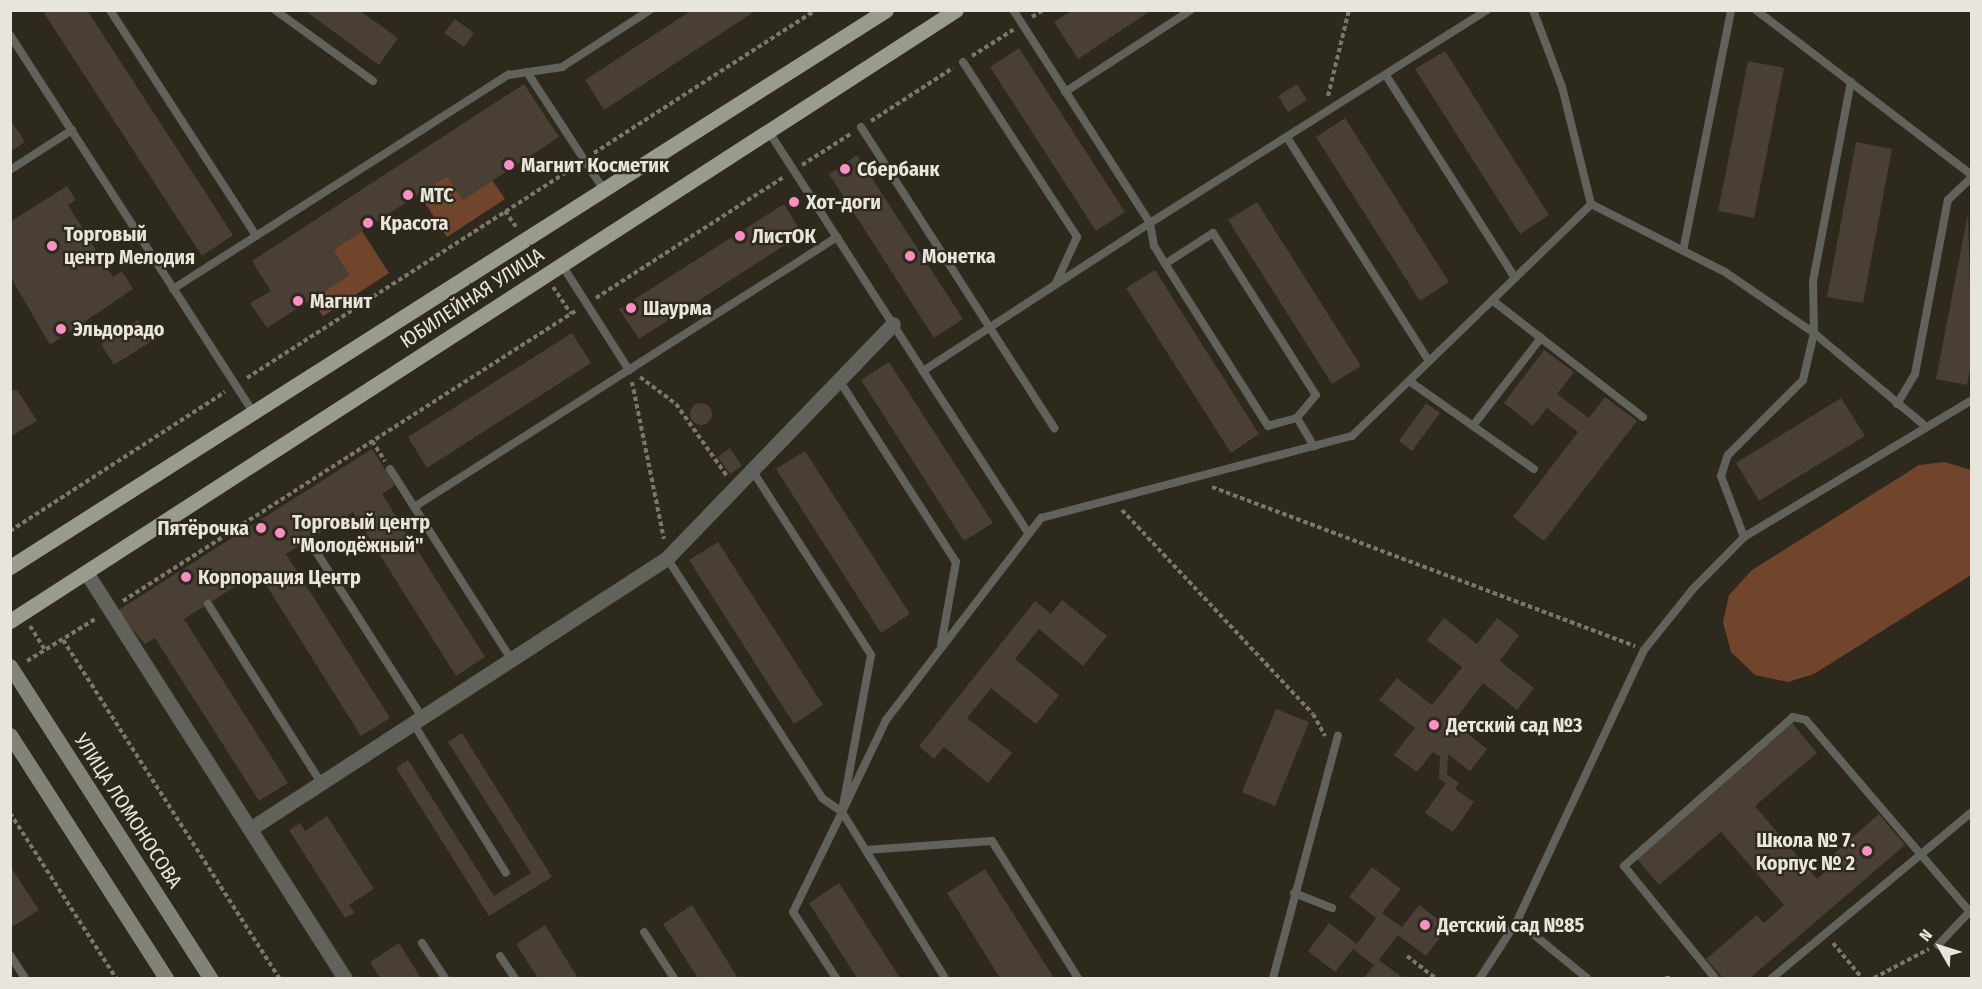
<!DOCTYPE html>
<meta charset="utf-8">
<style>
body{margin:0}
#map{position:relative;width:1982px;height:989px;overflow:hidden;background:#2d291c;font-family:"Fira Sans Condensed",sans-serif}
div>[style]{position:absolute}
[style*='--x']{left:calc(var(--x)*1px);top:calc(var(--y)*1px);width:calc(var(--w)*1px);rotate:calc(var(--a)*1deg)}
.green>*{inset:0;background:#71452b}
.building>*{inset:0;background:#493f34}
.round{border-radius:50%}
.path>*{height:4px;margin-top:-2px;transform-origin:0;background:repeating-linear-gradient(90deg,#7b776c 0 4.5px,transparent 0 7.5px)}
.service>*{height:8px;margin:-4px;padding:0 4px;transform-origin:4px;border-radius:4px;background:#62625c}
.minor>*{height:15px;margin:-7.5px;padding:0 7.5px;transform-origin:7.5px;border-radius:7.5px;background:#62625c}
.secondary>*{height:15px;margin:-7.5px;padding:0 7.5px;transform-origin:7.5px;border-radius:7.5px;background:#818278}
.primary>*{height:15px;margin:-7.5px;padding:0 7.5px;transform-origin:7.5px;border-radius:7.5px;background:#999b8d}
.dots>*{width:16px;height:16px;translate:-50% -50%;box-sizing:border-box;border:3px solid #2d291c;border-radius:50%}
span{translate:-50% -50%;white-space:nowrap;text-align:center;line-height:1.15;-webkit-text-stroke:4.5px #2d291c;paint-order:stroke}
.poi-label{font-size:20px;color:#e8e5dd;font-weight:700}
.left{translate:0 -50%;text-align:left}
.right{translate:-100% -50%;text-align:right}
.street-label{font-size:20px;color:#e8e5dd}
.frame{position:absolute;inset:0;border:12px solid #e8e5dd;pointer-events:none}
.north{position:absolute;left:1910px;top:917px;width:60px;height:60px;-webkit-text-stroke:4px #2d291c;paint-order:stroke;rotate:309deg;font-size:16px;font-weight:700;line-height:24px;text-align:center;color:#e8e5dd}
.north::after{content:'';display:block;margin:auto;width:21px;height:27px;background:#e8e5dd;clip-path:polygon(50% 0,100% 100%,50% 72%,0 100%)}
</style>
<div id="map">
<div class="green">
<i style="clip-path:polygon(447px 176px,463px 199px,492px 180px,505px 199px,447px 237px,419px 194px)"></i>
<i style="clip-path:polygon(362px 231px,389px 273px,323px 316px,312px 299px,349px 275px,333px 250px)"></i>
<i style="clip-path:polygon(1945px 462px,1971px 470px,1971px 575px,1814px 674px,1788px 682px,1755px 675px,1731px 652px,1723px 622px,1729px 595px,1752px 570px,1919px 465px)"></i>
</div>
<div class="building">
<i style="clip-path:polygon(42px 10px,87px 10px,233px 235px,202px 256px)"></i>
<i style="clip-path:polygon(304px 10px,359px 10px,398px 38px,379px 65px)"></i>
<i style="clip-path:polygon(692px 10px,757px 10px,604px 110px,585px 80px)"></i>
<i style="clip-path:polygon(1073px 10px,1152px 10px,1078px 59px,1054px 22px)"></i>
<i style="clip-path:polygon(455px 19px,474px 33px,464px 47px,444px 33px)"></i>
<i style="clip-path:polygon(1019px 48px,1125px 212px,1096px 231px,990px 67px)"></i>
<i style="clip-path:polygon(1445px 51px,1549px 215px,1520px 234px,1415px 69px)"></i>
<i style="clip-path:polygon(1748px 61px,1784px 68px,1754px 218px,1718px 211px)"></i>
<i style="clip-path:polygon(524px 84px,559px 137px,463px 200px,447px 176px,362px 231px,333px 250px,349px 275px,267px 328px,250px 303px,271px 291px,252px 261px)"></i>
<i style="clip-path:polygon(1297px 84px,1307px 100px,1288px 112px,1278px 96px)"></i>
<i style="clip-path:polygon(1345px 118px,1449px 282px,1420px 301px,1316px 137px)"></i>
<i style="clip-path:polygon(10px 119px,25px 142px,10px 152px)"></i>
<i style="clip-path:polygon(1856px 142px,1892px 149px,1863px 303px,1827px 297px)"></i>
<i style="clip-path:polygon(857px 155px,963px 319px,934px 338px,829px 174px)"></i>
<i style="clip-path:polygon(67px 186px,76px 200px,68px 205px,113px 277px,122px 271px,133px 289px,50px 345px,10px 276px,10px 222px)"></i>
<i style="clip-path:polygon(798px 196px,801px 202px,790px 209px,786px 203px)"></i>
<i style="clip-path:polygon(1257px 202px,1361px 366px,1332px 384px,1228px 220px)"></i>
<i style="clip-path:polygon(784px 204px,802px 234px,639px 339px,619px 309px)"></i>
<i style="clip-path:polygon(1968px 213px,1972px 361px,1967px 385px,1936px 379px)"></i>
<i style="clip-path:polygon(1155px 270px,1259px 434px,1231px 453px,1126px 288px)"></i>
<i style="clip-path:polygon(138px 320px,152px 341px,114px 365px,101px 344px)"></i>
<i style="clip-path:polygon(572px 333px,591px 363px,427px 468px,408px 437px)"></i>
<i style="clip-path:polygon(1544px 350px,1574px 372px,1557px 394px,1589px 418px,1605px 397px,1637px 421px,1544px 541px,1513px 517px,1578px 432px,1547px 408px,1533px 426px,1504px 403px)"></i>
<i style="clip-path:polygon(889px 362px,993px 523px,964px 541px,861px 380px)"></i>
<i style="clip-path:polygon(10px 389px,18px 391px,37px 421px,10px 437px)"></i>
<i style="clip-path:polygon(1841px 398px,1865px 436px,1759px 501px,1736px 463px)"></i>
<i class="round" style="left:690px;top:403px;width:22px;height:22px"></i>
<i style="clip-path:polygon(1426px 403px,1440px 413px,1412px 451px,1399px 441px)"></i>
<i style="clip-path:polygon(730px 448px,742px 466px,730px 474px,718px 457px)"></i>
<i style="clip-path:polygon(372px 449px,395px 485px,382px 494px,485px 657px,456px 676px,353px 512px,286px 554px,390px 718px,361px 736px,258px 572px,184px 619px,288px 783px,259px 801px,155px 638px,145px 644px,117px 611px)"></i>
<i style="clip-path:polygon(805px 451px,910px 614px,881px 633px,776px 469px)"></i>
<i style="clip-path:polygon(718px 542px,823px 705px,794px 724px,689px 560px)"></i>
<i style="clip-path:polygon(1062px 600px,1107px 636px,1083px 666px,1039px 629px,1015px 659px,1059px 695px,1036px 724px,991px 688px,967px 718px,1012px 753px,988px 783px,944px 747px,934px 759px,919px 746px,1035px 601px,1051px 614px)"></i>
<i style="clip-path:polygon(1444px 618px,1477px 644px,1497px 618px,1519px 635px,1500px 661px,1534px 688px,1517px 710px,1483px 683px,1453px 722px,1487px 749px,1470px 771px,1448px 754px,1447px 774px,1459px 783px,1455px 789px,1474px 802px,1453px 832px,1425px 813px,1446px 783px,1439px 779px,1440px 756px,1433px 752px,1417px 772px,1394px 755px,1415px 728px,1379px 700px,1397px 678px,1432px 705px,1462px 667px,1427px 640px)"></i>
<i style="clip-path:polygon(1276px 709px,1309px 722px,1275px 806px,1242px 792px)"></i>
<i style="clip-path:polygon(1792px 723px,1817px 753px,1755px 806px,1817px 879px,1835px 863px,1830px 857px,1879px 814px,1905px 845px,1750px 978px,1723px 978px,1706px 959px,1757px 915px,1764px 923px,1784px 905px,1721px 832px,1659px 885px,1636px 858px)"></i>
<i style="clip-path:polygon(462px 733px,552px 877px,489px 916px,396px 768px,408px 760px,494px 896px,531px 873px,448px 742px)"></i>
<i style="clip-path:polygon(327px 816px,374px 889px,349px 905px,355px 913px,345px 918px,289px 830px,300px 823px,305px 831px)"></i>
<i style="clip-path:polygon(10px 866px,39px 910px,10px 928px)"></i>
<i style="clip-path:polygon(1372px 867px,1401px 889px,1382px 913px,1402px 927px,1419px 905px,1448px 927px,1426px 956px,1398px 935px,1379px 960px,1403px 978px,1364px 978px,1374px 965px,1353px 949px,1335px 972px,1308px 951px,1329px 923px,1357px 944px,1376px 918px,1349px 897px)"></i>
<i style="clip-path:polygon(985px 869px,1054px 978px,1000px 978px,947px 893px)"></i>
<i style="clip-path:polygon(839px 883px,900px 978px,857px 978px,809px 903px)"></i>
<i style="clip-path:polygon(692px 905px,738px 978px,698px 978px,663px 924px)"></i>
<i style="clip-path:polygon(545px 925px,578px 978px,538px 978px,516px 944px)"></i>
<i style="clip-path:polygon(399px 943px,421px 978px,380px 978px,370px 962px)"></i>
</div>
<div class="path">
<i style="--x:1032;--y:17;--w:13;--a:-32"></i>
<i style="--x:972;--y:56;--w:49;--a:-32.4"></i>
<i style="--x:1328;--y:96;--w:89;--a:-76.3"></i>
<i style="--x:871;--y:121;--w:98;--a:-32.9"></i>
<i style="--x:594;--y:153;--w:264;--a:-32.8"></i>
<i style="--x:802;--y:165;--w:59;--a:-32.6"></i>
<i style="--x:505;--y:211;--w:19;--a:55"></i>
<i style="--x:553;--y:287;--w:32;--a:56"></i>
<i style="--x:596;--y:298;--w:224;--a:-32.8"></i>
<i style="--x:640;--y:377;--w:45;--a:36.9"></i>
<i style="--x:676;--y:404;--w:88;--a:54.7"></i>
<i style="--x:247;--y:378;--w:391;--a:-32.8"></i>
<i style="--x:632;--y:382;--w:160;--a:78.5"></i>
<i style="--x:372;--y:441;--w:24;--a:57"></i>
<i style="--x:1212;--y:487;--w:452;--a:20.6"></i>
<i style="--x:1122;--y:510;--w:279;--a:46.9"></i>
<i style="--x:1313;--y:714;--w:25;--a:61"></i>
<i style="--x:10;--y:531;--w:256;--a:-32.9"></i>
<i style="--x:123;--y:601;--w:539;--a:-32.66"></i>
<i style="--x:30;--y:626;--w:28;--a:58"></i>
<i style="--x:63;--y:640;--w:401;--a:57.4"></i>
<i style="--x:27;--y:661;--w:82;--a:-31.6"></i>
<i style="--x:10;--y:813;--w:196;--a:57.3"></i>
<i style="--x:1833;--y:943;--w:45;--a:50.4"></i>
<i style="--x:1407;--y:956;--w:36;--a:38"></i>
<i style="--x:1665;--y:978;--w:8;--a:0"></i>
<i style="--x:1874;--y:978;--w:62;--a:-27.8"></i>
</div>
<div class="service">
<i style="--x:110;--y:10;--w:269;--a:57.1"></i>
<i style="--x:275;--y:10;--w:121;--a:35.9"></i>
<i style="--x:1756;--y:10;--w:272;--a:37.4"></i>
<i style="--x:10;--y:35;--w:450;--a:57.2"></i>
<i style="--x:963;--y:62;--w:209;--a:56.9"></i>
<i style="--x:1077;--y:237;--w:51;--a:114.5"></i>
<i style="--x:527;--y:72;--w:141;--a:56.9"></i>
<i style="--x:1387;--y:77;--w:238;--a:57.5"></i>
<i style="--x:1065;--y:92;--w:150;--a:-33.1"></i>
<i style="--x:861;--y:127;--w:358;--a:57.3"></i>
<i style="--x:769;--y:132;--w:284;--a:57.2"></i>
<i style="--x:923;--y:371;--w:271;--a:-33.1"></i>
<i style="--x:1150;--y:223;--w:253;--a:-122.7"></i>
<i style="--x:1288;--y:139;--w:263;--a:57.6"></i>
<i style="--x:10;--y:170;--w:74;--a:-32.8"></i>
<i style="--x:1591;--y:204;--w:150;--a:26.9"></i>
<i style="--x:1725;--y:272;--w:108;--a:34.4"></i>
<i style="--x:1814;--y:333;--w:142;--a:39.9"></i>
<i style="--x:1683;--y:251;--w:246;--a:-78.7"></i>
<i style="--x:1165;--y:264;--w:57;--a:-32.9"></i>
<i style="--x:1213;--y:233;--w:192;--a:57.6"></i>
<i style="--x:1316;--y:395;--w:30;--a:130"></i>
<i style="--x:1297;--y:418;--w:30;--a:165"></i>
<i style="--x:1268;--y:426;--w:192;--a:-122.4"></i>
<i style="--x:1165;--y:264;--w:21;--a:-121"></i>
<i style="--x:1154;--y:246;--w:23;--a:-100"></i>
<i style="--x:1150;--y:223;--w:399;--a:-32.3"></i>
<i style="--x:562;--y:265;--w:125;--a:57.5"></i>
<i style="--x:173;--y:289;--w:398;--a:-32.6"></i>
<i style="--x:508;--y:75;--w:55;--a:-8.4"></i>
<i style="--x:562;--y:67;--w:105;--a:-32.9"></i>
<i style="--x:1492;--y:300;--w:191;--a:37.8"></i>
<i style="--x:923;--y:371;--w:194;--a:57"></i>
<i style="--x:839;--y:380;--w:216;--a:57.3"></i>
<i style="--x:956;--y:562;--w:84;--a:100.2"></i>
<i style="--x:1412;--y:383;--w:149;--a:35.2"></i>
<i style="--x:1897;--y:404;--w:35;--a:-59"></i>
<i style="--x:1915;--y:374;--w:177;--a:-79.3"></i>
<i style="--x:1948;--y:200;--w:33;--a:-44"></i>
<i style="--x:1297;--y:418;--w:33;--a:59"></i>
<i style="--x:1475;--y:423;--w:108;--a:-52.2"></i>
<i style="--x:390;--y:469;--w:225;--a:57.5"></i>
<i style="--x:752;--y:470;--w:220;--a:57.2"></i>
<i style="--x:871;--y:655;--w:160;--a:100.5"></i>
<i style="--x:842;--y:812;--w:195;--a:58.2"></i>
<i style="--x:414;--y:507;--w:502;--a:-32.55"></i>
<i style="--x:1744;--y:537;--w:65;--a:-110.7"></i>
<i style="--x:1721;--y:476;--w:22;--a:-72"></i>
<i style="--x:1728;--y:455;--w:106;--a:-45"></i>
<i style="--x:1803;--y:380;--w:48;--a:-76.8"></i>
<i style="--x:1814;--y:333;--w:52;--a:-91.1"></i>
<i style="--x:1813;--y:281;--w:203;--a:-79.2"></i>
<i style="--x:310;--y:542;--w:208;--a:57.4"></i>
<i style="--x:667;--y:558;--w:286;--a:57.1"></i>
<i style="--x:822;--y:798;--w:24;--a:35"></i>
<i style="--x:842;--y:812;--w:111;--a:116.1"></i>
<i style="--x:793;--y:912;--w:79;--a:56.9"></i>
<i style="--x:208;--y:604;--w:212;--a:57.7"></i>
<i style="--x:413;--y:723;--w:176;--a:58.2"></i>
<i style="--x:842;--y:812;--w:102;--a:-64.4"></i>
<i style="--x:886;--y:720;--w:255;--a:-52.5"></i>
<i style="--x:1041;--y:518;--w:322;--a:-14.8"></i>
<i style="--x:1352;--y:436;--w:333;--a:-44.1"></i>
<i style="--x:1591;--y:204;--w:121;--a:-103.9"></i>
<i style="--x:1562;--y:87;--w:82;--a:-110.6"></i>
<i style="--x:866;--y:850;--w:126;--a:-4.1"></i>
<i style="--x:992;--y:841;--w:162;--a:57.9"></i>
<i style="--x:1294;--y:893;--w:41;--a:21.5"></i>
<i style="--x:1517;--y:921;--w:299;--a:-64.9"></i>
<i style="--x:1644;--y:650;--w:77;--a:-51.3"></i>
<i style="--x:1692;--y:590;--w:74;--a:-45.5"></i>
<i style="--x:1744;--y:537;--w:266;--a:-31"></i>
<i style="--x:644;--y:932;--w:55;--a:56.9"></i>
<i style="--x:422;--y:943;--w:42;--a:56.7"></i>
<i style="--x:1938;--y:945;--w:50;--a:-46.6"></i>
<i style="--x:10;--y:955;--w:27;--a:57"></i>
<i style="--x:500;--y:956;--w:27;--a:56"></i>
<i style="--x:1273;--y:978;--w:251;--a:-75"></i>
<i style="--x:1480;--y:978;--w:68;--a:-57"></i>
<i style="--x:1517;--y:921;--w:90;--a:39.2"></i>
<i style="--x:1715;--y:978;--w:144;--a:-129.1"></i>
<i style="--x:1624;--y:866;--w:225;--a:-41.4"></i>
<i style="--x:1793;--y:717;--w:13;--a:13"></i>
<i style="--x:1806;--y:720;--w:251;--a:49.5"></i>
<i style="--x:1772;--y:978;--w:260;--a:-39.7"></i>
</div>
<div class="minor">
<i style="--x:86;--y:572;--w:482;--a:57.5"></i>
<i style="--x:250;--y:829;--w:497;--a:-33"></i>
<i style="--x:667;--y:558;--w:325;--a:-46"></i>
</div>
<div class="secondary">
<i style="--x:10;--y:666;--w:371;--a:57.3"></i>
<i style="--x:10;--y:735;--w:289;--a:57.3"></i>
</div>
<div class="primary">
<i style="--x:10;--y:567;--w:1038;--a:-32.45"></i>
<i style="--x:10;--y:621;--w:1126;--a:-32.86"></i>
</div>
<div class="dots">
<i style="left:509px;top:165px;background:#fb8fc5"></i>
<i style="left:845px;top:169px;background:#fb8fc5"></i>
<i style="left:408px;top:195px;background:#fb8fc5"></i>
<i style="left:794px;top:202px;background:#fb8fc5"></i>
<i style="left:368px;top:223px;background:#fb8fc5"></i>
<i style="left:740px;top:236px;background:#fb8fc5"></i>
<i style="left:52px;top:246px;background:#fb8fc5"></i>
<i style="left:910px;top:256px;background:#fb8fc5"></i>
<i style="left:298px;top:301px;background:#fb8fc5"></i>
<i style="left:631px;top:308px;background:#fb8fc5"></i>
<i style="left:61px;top:329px;background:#fb8fc5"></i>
<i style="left:261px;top:528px;background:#fb8fc5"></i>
<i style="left:280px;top:533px;background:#fb8fc5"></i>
<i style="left:186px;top:577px;background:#fb8fc5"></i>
<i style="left:1434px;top:725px;background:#fb8fc5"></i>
<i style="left:1867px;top:851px;background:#fb8fc5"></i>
<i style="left:1425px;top:925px;background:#fb8fc5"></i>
</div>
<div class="poi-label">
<span class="left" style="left:521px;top:165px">Магнит Косметик</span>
<span class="left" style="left:857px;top:169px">Сбербанк</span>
<span class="left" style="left:420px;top:195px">МТС</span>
<span class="left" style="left:806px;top:202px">Хот-доги</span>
<span class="left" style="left:380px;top:223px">Красота</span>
<span class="left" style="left:64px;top:246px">Торговый<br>центр Мелодия</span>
<span class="left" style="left:752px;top:236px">ЛистОК</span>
<span class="left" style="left:922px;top:256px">Монетка</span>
<span class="left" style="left:310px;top:301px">Магнит</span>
<span class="left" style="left:643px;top:308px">Шаурма</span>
<span class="left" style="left:73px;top:329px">Эльдорадо</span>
<span class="left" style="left:292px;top:534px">Торговый центр<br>"Молодёжный"</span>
<span class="right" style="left:249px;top:528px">Пятёрочка</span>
<span class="left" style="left:198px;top:577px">Корпорация Центр</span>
<span class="left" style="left:1446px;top:725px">Детский сад №3</span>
<span class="right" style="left:1855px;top:852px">Школа № 7.<br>Корпус № 2</span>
<span class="left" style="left:1437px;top:925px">Детский сад №85</span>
</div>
<div class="street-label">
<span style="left:472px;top:298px;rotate:-33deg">ЮБИЛЕЙНАЯ УЛИЦА</span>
<span style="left:128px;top:811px;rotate:57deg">УЛИЦА ЛОМОНОСОВА</span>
</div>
<div class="frame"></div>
<div class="north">N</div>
</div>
